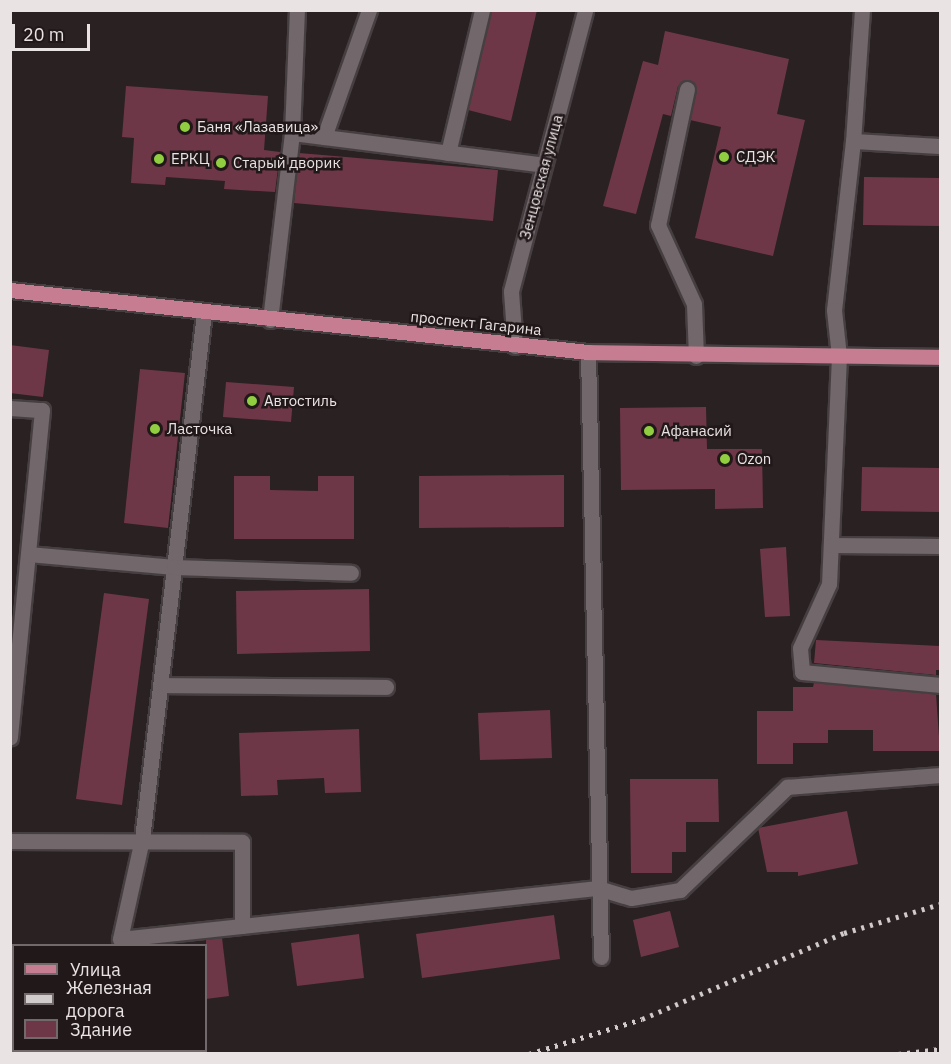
<!DOCTYPE html>
<meta charset="utf-8">
<style>
body{margin:0}
#map{position:relative;width:951px;height:1064px;overflow:hidden;background:#2a2123;font-family:"IBM Plex Sans",sans-serif}
div>[style]{position:absolute}
[style*='--x']{left:calc(var(--x)*1px);top:calc(var(--y)*1px);width:calc(var(--w)*1px);rotate:calc(var(--a)*1deg)}
.building>*{inset:0;background:#6e3748}
.roads{filter:drop-shadow(2px 0 #463f41) drop-shadow(-2px 0 #463f41) drop-shadow(0 2px #463f41) drop-shadow(0 -2px #463f41)}
.minor>*{height:15px;margin:-7.5px;padding:0 7.5px;transform-origin:7.5px;border-radius:7.5px;background:#72676a}
.major>*{height:15px;margin:-7.5px;padding:0 7.5px;transform-origin:7.5px;border-radius:7.5px;background:#c67d92}
.rail>*{height:4.5px;margin-top:-2.25px;transform-origin:0;background:repeating-linear-gradient(90deg,#d1cbcc 0 3px,transparent 0 9px)}
.dots>*{width:16px;height:16px;translate:-50% -50%;box-sizing:border-box;border:3px solid #21181a;border-radius:50%}
span{translate:-50% -50%;white-space:nowrap;text-align:center;line-height:1.15;-webkit-text-stroke:5px #21181a;paint-order:stroke}
.poi-label{font-size:15px;color:#e9e3e4}
.left{translate:0 -50%;text-align:left}
.street-label{font-size:15px;color:#e9e3e4}
.frame{position:absolute;inset:0;border:12px solid #e9e3e4;pointer-events:none}
.legend{position:absolute;left:12px;top:944px;width:195px;height:108px;box-sizing:border-box;background:#21181a;border:2px solid #71696b;margin:0;padding:8px 10px;list-style:none;font-size:18px;color:#e9e3e4}
.legend li{display:flex;align-items:center;gap:12px;height:30px}
.legend b{width:30px;border:2px solid #71696b}
.scale{position:absolute;left:12px;top:24px;width:78px;height:27px;box-sizing:border-box;border:3px solid #e9e3e4;border-top:0;padding-left:8px;font-size:18px;line-height:21px;white-space:nowrap;color:#e9e3e4;-webkit-text-stroke:4px #21181a;paint-order:stroke}
</style>
<div id="map">
<div class="building">
<i style="clip-path:polygon(492px 10px,537px 10px,511px 121px,468px 110px)"></i>
<i style="clip-path:polygon(665px 31px,789px 59px,777px 114px,805px 120px,773px 256px,695px 238px,721px 127px,690px 120px,697px 90px,690px 80px,678px 86px,671px 116px,663px 114px,636px 214px,603px 206px,643px 61px,658px 65px)"></i>
<i style="clip-path:polygon(126px 86px,268px 96px,264px 150px,280px 152px,275px 192px,224px 189px,225px 181px,166px 177px,165px 185px,131px 183px,134px 138px,122px 137px)"></i>
<i style="clip-path:polygon(299px 153px,498px 170px,493px 221px,294px 203px)"></i>
<i style="clip-path:polygon(864px 177px,940px 178px,940px 226px,863px 225px)"></i>
<i style="clip-path:polygon(10px 345px,49px 350px,43px 397px,10px 393px)"></i>
<i style="clip-path:polygon(140px 369px,185px 373px,168px 528px,124px 523px)"></i>
<i style="clip-path:polygon(226px 382px,294px 387px,291px 422px,223px 417px)"></i>
<i style="clip-path:polygon(706px 407px,707px 449px,762px 449px,763px 508px,715px 509px,715px 489px,621px 490px,620px 408px)"></i>
<i style="clip-path:polygon(862px 467px,940px 468px,940px 512px,861px 511px)"></i>
<i style="clip-path:polygon(564px 475px,564px 527px,419px 528px,419px 476px)"></i>
<i style="clip-path:polygon(234px 476px,270px 476px,270px 490px,318px 491px,318px 476px,354px 476px,354px 539px,234px 539px)"></i>
<i style="clip-path:polygon(786px 547px,790px 616px,765px 617px,760px 549px)"></i>
<i style="clip-path:polygon(369px 589px,370px 651px,237px 654px,236px 591px)"></i>
<i style="clip-path:polygon(104px 593px,149px 599px,122px 805px,76px 799px)"></i>
<i style="clip-path:polygon(816px 640px,940px 646px,940px 670px,936px 670px,936px 675px,814px 663px)"></i>
<i style="clip-path:polygon(814px 683px,936px 694px,940px 751px,873px 751px,873px 730px,828px 730px,828px 743px,793px 743px,793px 764px,757px 764px,757px 711px,793px 711px,793px 687px,813px 687px)"></i>
<i style="clip-path:polygon(550px 710px,552px 758px,480px 760px,478px 713px)"></i>
<i style="clip-path:polygon(359px 729px,361px 792px,325px 793px,324px 778px,277px 780px,278px 795px,241px 796px,239px 733px)"></i>
<i style="clip-path:polygon(630px 779px,718px 779px,719px 822px,686px 822px,686px 852px,672px 852px,672px 873px,631px 873px)"></i>
<i style="clip-path:polygon(847px 811px,858px 864px,798px 876px,798px 872px,767px 872px,758px 828px)"></i>
<i style="clip-path:polygon(670px 911px,679px 947px,641px 957px,633px 920px)"></i>
<i style="clip-path:polygon(554px 915px,560px 959px,422px 978px,416px 934px)"></i>
<i style="clip-path:polygon(359px 934px,364px 978px,297px 986px,291px 943px)"></i>
<i style="clip-path:polygon(222px 938px,229px 996px,206px 999px,206px 940px)"></i>
</div>
<div class="roads">
<div class="minor">
<i style="--x:862;--y:10;--w:131;--a:93.9"></i>
<i style="--x:853;--y:141;--w:170;--a:96.4"></i>
<i style="--x:834;--y:310;--w:46;--a:83.8"></i>
<i style="--x:839;--y:356;--w:228;--a:92.5"></i>
<i style="--x:829;--y:584;--w:70;--a:114.4"></i>
<i style="--x:800;--y:648;--w:24;--a:85"></i>
<i style="--x:802;--y:672;--w:139;--a:5.4"></i>
<i style="--x:687;--y:89;--w:139;--a:102"></i>
<i style="--x:658;--y:225;--w:87;--a:65.5"></i>
<i style="--x:694;--y:304;--w:52;--a:87.8"></i>
<i style="--x:292;--y:133;--w:254;--a:7.2"></i>
<i style="--x:324;--y:137;--w:135;--a:-70.5"></i>
<i style="--x:853;--y:141;--w:87;--a:3.3"></i>
<i style="--x:448;--y:153;--w:147;--a:-76.6"></i>
<i style="--x:204;--y:313;--w:530;--a:96.72"></i>
<i style="--x:142;--y:839;--w:102;--a:102.4"></i>
<i style="--x:120;--y:939;--w:481;--a:-6.1"></i>
<i style="--x:598;--y:888;--w:34;--a:17"></i>
<i style="--x:631;--y:898;--w:50;--a:-9.3"></i>
<i style="--x:680;--y:890;--w:149;--a:-43.9"></i>
<i style="--x:787;--y:787;--w:153;--a:-4.5"></i>
<i style="--x:270;--y:320;--w:188;--a:-83.3"></i>
<i style="--x:292;--y:133;--w:123;--a:-87.7"></i>
<i style="--x:515;--y:346;--w:55;--a:-94.2"></i>
<i style="--x:511;--y:291;--w:291;--a:-75.2"></i>
<i style="--x:588;--y:352;--w:605;--a:88.77"></i>
<i style="--x:10;--y:408;--w:32;--a:4"></i>
<i style="--x:42;--y:410;--w:329;--a:95.6"></i>
<i style="--x:832;--y:545;--w:108;--a:0.5"></i>
<i style="--x:28;--y:554;--w:147;--a:5.1"></i>
<i style="--x:174;--y:567;--w:177;--a:1.9"></i>
<i style="--x:160;--y:685;--w:226;--a:0.5"></i>
<i style="--x:10;--y:841;--w:232;--a:0.2"></i>
<i style="--x:242;--y:842;--w:84;--a:90"></i>
</div>
<div class="major">
<i style="--x:10;--y:290;--w:581;--a:6.12"></i>
<i style="--x:588;--y:352;--w:352;--a:0.8"></i>
</div>
</div>
<div class="rail">
<i style="--x:529;--y:1054;--w:118;--a:-17.2"></i>
<i style="--x:642;--y:1019;--w:220;--a:-23.1"></i>
<i style="--x:844;--y:933;--w:100;--a:-16.8"></i>
<i style="--x:898;--y:1054;--w:42;--a:-6.8"></i>
</div>
<div class="dots">
<i style="left:185px;top:127px;background:#91cd40"></i>
<i style="left:724px;top:157px;background:#91cd40"></i>
<i style="left:159px;top:159px;background:#91cd40"></i>
<i style="left:221px;top:163px;background:#91cd40"></i>
<i style="left:252px;top:401px;background:#91cd40"></i>
<i style="left:155px;top:429px;background:#91cd40"></i>
<i style="left:649px;top:431px;background:#91cd40"></i>
<i style="left:725px;top:459px;background:#91cd40"></i>
</div>
<div class="poi-label">
<span class="left" style="left:197px;top:127px">Баня «Лазавица»</span>
<span class="left" style="left:736px;top:157px">СДЭК</span>
<span class="left" style="left:171px;top:159px">ЕРКЦ</span>
<span class="left" style="left:233px;top:163px">Старый дворик</span>
<span class="left" style="left:264px;top:401px">Автостиль</span>
<span class="left" style="left:167px;top:429px">Ласточка</span>
<span class="left" style="left:661px;top:431px">Афанасий</span>
<span class="left" style="left:737px;top:459px">Ozon</span>
</div>
<div class="street-label">
<span style="left:541px;top:177px;rotate:-75deg">Зенцовская улица</span>
<span style="left:476px;top:323px;rotate:6deg">проспект Гагарина</span>
</div>
<div class="frame"></div>
<ul class="legend">
<li><b style="height:8px;background:#c67d92"></b>Улица</li>
<li><b style="height:8px;background:#d1cbcc"></b>Железная дорога</li>
<li><b style="height:16px;background:#6e3748"></b>Здание</li>
</ul>
<div class="scale">20 m</div>
</div>
